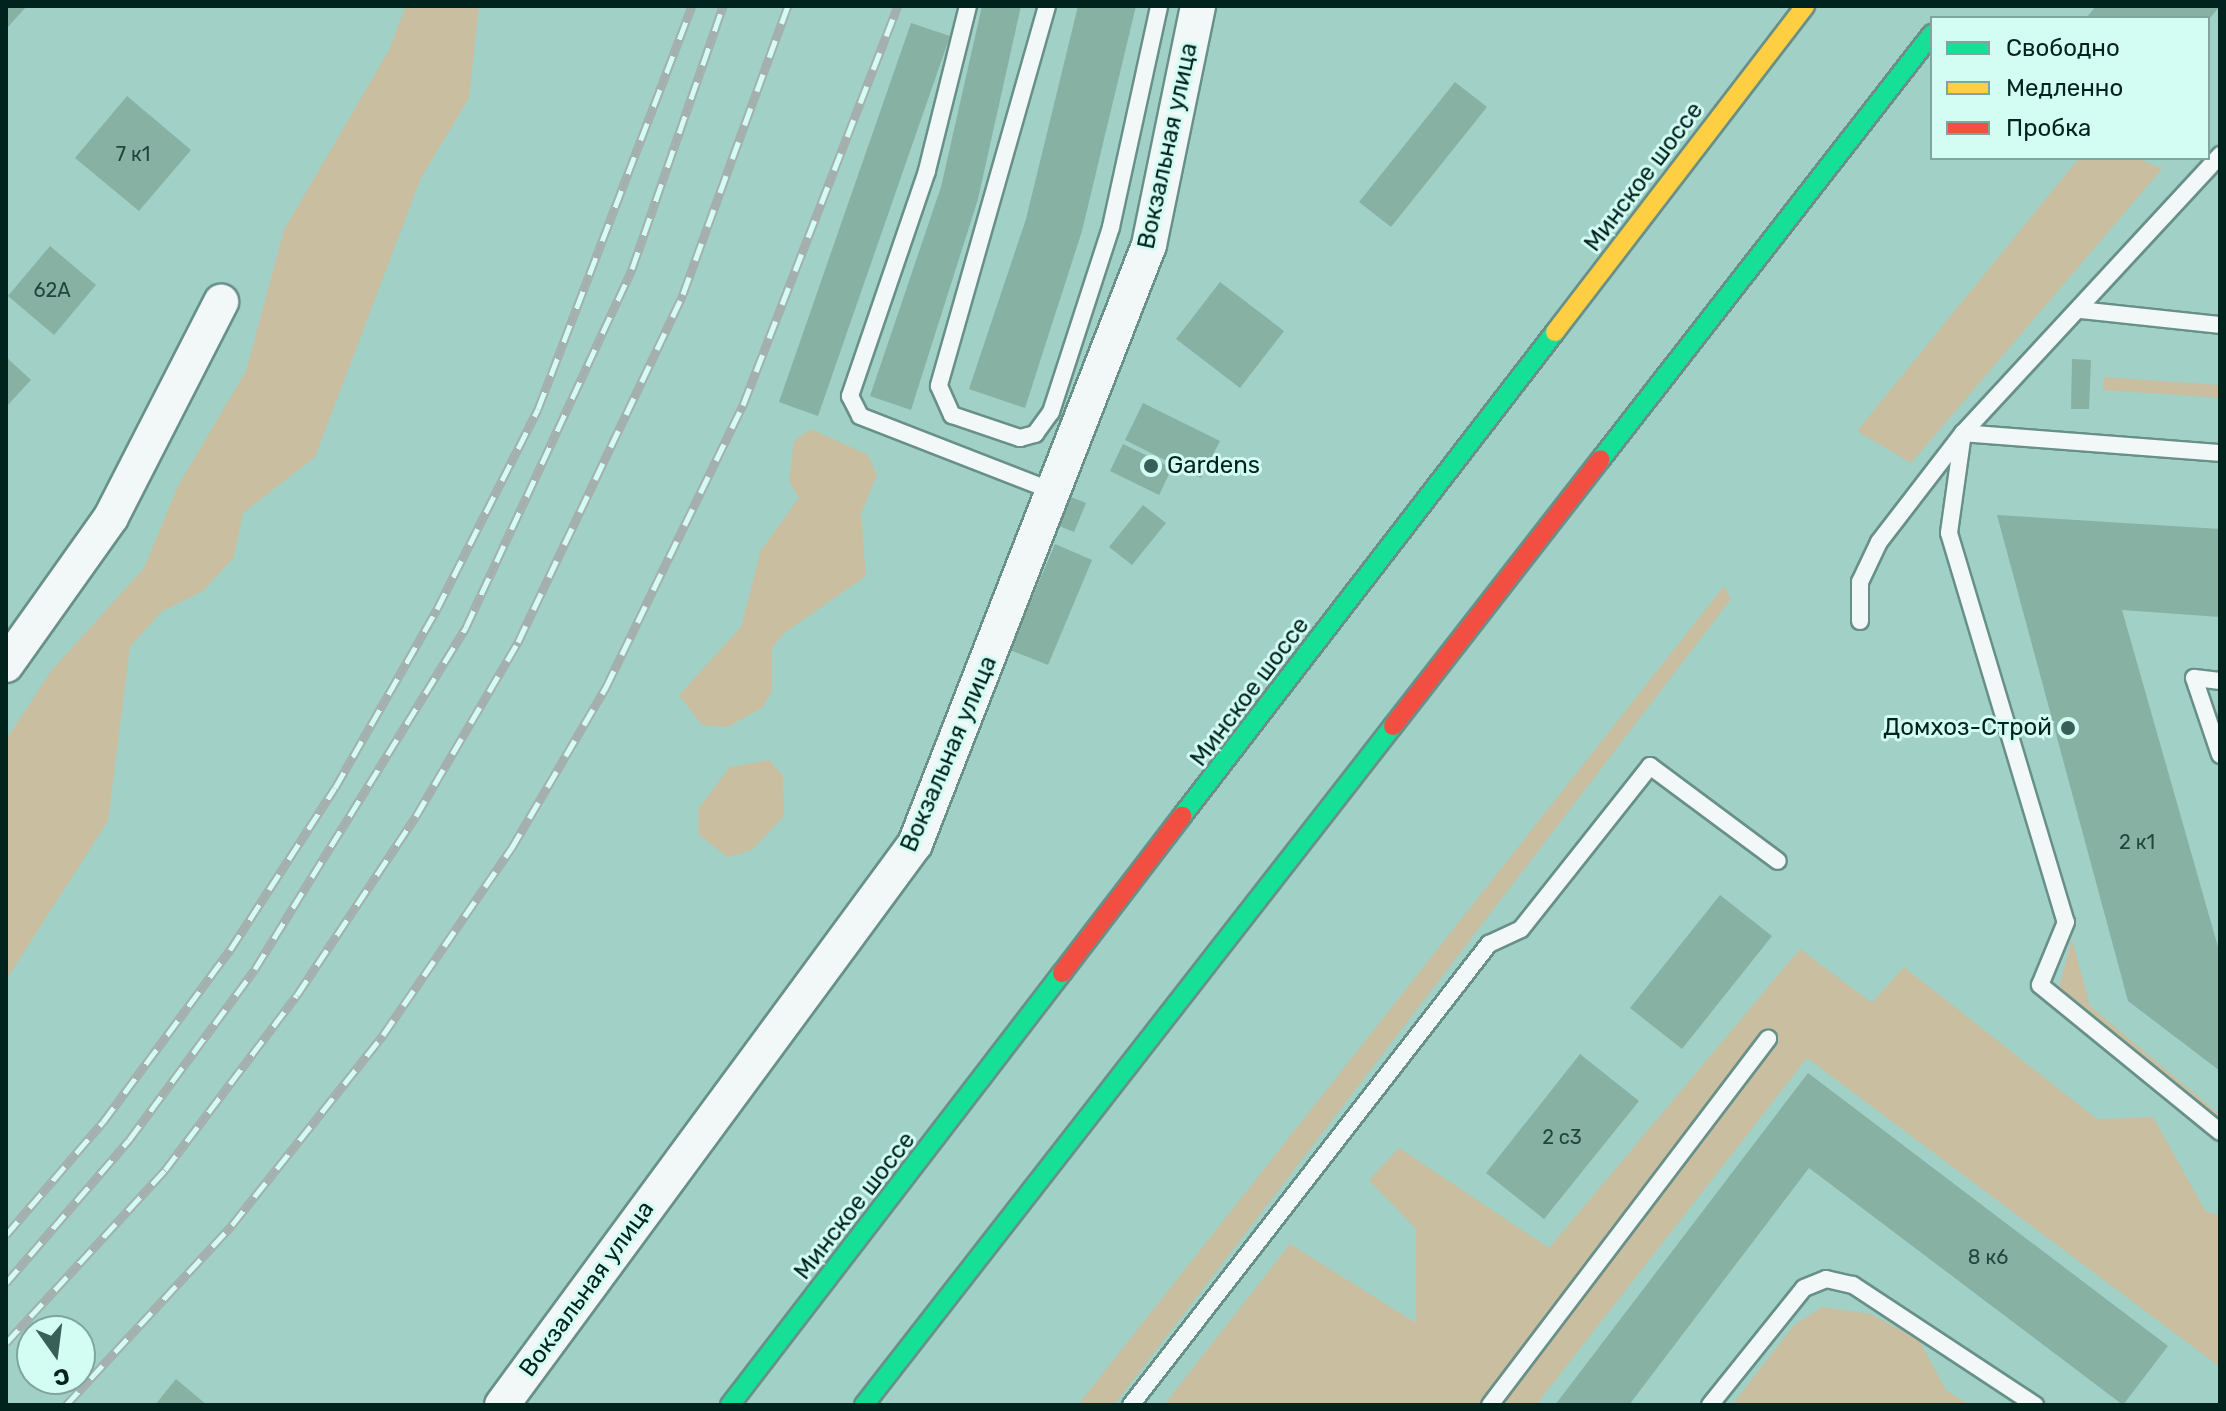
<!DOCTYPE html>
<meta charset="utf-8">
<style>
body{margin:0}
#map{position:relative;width:2226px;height:1411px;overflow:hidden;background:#a1d0c7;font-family:Rubik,sans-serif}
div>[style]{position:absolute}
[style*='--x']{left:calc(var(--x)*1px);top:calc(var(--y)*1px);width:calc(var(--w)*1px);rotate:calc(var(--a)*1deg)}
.green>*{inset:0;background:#c9be9f}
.building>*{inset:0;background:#87b1a3}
.roads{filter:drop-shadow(2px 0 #689089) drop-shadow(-2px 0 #689089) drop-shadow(0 2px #689089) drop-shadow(0 -2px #689089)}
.lane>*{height:16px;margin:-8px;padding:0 8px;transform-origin:8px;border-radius:8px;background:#f1f8f7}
.street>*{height:34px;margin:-17px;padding:0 17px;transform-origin:17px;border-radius:17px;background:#f1f8f7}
.fast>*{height:18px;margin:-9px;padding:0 9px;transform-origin:9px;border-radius:9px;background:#16e098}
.slow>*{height:18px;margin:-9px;padding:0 9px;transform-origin:9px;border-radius:9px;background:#ffcf43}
.jam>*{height:18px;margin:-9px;padding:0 9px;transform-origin:9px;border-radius:9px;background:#f24e42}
.rail>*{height:9px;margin-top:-4.5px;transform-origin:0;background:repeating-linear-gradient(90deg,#d3fcf3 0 18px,#a4b0ae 0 36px);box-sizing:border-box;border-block:2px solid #a4b0ae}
.dots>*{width:22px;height:22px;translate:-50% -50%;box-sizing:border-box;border:4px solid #d3fcf3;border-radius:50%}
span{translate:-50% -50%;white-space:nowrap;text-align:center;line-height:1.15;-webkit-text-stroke:6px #d3fcf3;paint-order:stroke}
.number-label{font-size:20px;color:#22463e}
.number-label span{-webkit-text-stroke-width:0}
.street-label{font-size:24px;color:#00231d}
.poi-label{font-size:24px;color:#00231d}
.left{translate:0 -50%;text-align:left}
.right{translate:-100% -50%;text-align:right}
.frame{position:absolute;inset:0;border:8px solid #00231d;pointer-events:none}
.legend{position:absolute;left:1930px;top:16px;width:280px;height:144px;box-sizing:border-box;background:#d3fcf3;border:2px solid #7fa59d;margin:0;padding:10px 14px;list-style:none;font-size:24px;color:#00231d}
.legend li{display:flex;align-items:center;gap:16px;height:40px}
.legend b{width:40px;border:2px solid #7fa59d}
.north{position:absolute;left:16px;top:1315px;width:80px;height:80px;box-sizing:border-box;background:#d3fcf3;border:2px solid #7fa59d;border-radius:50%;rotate:166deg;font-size:22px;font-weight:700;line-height:32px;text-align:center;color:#00231d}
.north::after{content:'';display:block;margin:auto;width:28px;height:36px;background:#386058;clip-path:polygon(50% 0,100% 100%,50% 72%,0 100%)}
</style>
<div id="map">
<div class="green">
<i style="clip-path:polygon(406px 6px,479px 6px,469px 98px,421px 178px,315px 457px,243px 513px,234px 557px,203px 591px,161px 612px,130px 647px,108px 821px,6px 980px,6px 740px,51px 671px,144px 568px,178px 486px,246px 371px,284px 230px,389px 50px)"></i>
<i style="clip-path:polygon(2079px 158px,2137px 158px,2162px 169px,1911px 463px,1857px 431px)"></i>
<i style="clip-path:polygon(2104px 377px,2220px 385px,2220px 398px,2103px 390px)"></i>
<i style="clip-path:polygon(811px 429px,868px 455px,877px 475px,861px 514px,866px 576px,784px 633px,772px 648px,772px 692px,762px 708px,727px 727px,702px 725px,679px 695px,741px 627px,761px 550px,799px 498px,789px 481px,794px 441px)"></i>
<i style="clip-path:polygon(1724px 586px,1731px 599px,1114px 1405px,1078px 1405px)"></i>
<i style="clip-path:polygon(769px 760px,783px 776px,784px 816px,752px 850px,728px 857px,699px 835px,698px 809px,730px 767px)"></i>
<i style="clip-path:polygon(2072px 939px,2090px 1006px,2220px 1115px,2220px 1126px,2057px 994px)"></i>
<i style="clip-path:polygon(1800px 949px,1872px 1003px,1904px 967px,2097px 1119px,2153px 1117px,2206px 1212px,2220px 1215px,2220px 1367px,1807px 1058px,1536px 1405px,1164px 1405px,1290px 1244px,1416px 1323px,1416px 1229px,1369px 1180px,1399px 1148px,1549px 1248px)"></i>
<i style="clip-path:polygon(1822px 1307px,1871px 1314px,1919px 1340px,1946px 1390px,1970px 1405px,1732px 1405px,1794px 1325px)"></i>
</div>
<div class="building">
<i style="clip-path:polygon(6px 6px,27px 6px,6px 29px)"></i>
<i style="clip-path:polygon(982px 6px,1021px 6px,978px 199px,911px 410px,870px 396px,941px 187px)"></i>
<i style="clip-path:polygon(1078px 6px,1136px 6px,1082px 231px,1025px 408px,969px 389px,1026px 219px)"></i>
<i style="clip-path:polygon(2096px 6px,2220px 6px,2210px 18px,2086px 18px)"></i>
<i style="clip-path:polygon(911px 23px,950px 36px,818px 416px,779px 402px)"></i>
<i style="clip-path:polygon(1455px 82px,1487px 107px,1391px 227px,1359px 202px)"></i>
<i style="clip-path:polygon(127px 96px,191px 150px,139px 211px,75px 158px)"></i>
<i style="clip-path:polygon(50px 246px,96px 285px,54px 335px,8px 296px)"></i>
<i style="clip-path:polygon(1220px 282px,1284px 331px,1240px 388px,1176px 339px)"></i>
<i style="clip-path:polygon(6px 357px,31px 380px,6px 407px)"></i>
<i style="clip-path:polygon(2072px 359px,2091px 360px,2089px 409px,2071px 409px)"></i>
<i style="clip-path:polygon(1143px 403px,1220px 441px,1201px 478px,1125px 440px)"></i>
<i style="clip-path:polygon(1123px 444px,1172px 468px,1159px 495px,1110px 471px)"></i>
<i style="clip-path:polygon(1071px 497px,1086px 503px,1074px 532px,1059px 526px)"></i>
<i style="clip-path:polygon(1143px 505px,1166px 523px,1132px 565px,1109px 547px)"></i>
<i style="clip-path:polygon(1997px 515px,2220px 529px,2220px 617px,2122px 610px,2220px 954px,2220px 1071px,2128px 1001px)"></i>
<i style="clip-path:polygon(1055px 544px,1092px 560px,1048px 665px,1010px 650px)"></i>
<i style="clip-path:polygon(1720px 895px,1772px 936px,1682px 1049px,1630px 1008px)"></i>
<i style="clip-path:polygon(1580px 1054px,1639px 1101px,1544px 1219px,1486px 1173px)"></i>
<i style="clip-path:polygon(1808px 1073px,2168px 1346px,2123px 1405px,1809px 1168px,1629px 1405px,1555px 1405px)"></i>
<i style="clip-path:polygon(176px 1379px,207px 1405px,155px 1405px)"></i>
</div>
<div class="roads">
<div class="lane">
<i style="--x:968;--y:6;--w:170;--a:104"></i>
<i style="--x:927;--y:171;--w:238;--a:108.9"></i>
<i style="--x:850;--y:396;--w:22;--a:63"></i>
<i style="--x:860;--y:416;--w:212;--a:21.3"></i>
<i style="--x:1047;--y:6;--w:395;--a:105.9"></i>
<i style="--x:939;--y:386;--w:32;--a:66"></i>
<i style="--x:952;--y:415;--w:72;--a:18.7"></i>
<i style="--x:1020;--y:438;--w:16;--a:-15"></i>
<i style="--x:1035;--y:434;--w:27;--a:-54"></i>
<i style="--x:1051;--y:412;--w:194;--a:-72"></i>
<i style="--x:1111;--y:227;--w:226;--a:-77.7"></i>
<i style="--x:2080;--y:310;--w:141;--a:6.1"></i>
<i style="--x:2220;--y:453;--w:258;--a:-175.6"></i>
<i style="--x:1963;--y:433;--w:101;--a:98"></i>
<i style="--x:1949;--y:533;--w:406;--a:73.3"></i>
<i style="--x:2066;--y:922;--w:68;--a:112.4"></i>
<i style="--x:2040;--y:985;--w:232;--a:39.2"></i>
<i style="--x:1860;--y:621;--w:39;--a:-90"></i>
<i style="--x:1860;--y:582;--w:44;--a:-64.6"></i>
<i style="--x:1879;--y:542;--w:138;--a:-52.4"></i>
<i style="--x:1963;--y:433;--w:379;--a:-47.2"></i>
<i style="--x:2220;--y:681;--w:26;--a:-173"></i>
<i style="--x:2194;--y:678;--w:81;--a:71.3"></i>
<i style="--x:1131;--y:1405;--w:584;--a:-52.17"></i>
<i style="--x:1489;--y:944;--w:35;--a:-25"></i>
<i style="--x:1521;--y:929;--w:208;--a:-51.6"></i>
<i style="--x:1650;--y:766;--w:159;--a:36.6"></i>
<i style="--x:1490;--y:1405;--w:460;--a:-52.8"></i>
<i style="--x:1710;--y:1405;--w:150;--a:-51.2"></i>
<i style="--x:1804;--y:1288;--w:24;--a:-22"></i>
<i style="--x:1826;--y:1279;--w:28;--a:13"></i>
<i style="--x:1853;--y:1285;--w:218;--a:33.4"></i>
</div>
<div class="street">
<i style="--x:6;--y:665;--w:181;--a:-54.6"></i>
<i style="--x:111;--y:517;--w:242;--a:-62.9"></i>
<i style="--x:502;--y:1405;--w:697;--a:-53.64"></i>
<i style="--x:915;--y:844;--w:643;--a:-68.66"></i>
<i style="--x:1149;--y:245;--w:244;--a:-78.4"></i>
</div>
<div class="fast">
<i style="--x:1601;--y:459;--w:539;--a:-52.09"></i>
<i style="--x:1182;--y:816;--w:611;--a:-52.38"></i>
<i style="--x:730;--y:1405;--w:545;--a:-52.46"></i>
<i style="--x:864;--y:1405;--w:861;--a:-52.08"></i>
</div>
<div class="slow">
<i style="--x:1555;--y:332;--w:411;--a:-52.5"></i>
</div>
<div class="jam">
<i style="--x:1393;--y:726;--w:338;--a:-52.1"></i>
<i style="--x:1062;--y:973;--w:198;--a:-52.6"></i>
</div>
</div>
<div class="rail">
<i style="--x:6;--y:1235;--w:149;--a:-49.4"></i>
<i style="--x:103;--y:1122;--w:214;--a:-53.6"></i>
<i style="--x:230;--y:950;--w:193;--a:-57.1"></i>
<i style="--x:335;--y:788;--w:206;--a:-60.3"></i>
<i style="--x:437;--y:609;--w:224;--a:-63.2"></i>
<i style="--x:538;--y:409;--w:431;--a:-69.1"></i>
<i style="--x:6;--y:1283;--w:189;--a:-49.3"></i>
<i style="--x:129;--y:1140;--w:212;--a:-53.6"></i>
<i style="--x:255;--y:969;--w:402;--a:-58.3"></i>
<i style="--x:466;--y:627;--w:395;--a:-65.1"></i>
<i style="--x:632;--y:269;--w:278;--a:-70.9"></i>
<i style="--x:6;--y:1343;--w:235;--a:-47.4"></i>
<i style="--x:165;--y:1170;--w:219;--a:-53"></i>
<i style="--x:297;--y:995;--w:215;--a:-56.4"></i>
<i style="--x:416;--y:816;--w:202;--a:-59.6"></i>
<i style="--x:518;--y:642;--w:385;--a:-64.6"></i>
<i style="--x:683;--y:294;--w:307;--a:-70"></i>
<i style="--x:66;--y:1405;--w:245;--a:-47.3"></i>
<i style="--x:232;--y:1225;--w:243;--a:-51.5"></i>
<i style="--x:383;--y:1035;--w:226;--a:-55.5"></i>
<i style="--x:511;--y:849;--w:188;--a:-59.6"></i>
<i style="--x:606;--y:687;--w:314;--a:-64.1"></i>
<i style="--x:743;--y:405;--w:428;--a:-68.8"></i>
</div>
<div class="dots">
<i style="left:1151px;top:466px;background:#386058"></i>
<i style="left:2068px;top:728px;background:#386058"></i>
</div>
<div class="number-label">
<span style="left:133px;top:154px">7 к1</span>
<span style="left:52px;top:290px">62А</span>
<span style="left:2137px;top:842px">2 к1</span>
<span style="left:1562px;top:1137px">2 с3</span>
<span style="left:1988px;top:1257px">8 к6</span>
</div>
<div class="street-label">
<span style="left:1168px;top:146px;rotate:-78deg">Вокзальная улица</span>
<span style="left:1644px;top:177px;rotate:-53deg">Минское шоссе</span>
<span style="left:1250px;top:692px;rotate:-53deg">Минское шоссе</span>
<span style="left:949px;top:754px;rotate:-67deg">Вокзальная улица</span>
<span style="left:855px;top:1206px;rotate:-52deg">Минское шоссе</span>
<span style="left:587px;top:1289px;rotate:-54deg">Вокзальная улица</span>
</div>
<div class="poi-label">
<span class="left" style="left:1167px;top:466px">Gardens</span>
<span class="right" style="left:2052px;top:728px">Домхоз-Строй</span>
</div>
<div class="frame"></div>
<ul class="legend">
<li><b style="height:10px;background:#16e098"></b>Свободно</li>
<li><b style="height:10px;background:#ffcf43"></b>Медленно</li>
<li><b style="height:10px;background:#f24e42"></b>Пробка</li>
</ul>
<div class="north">С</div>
</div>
